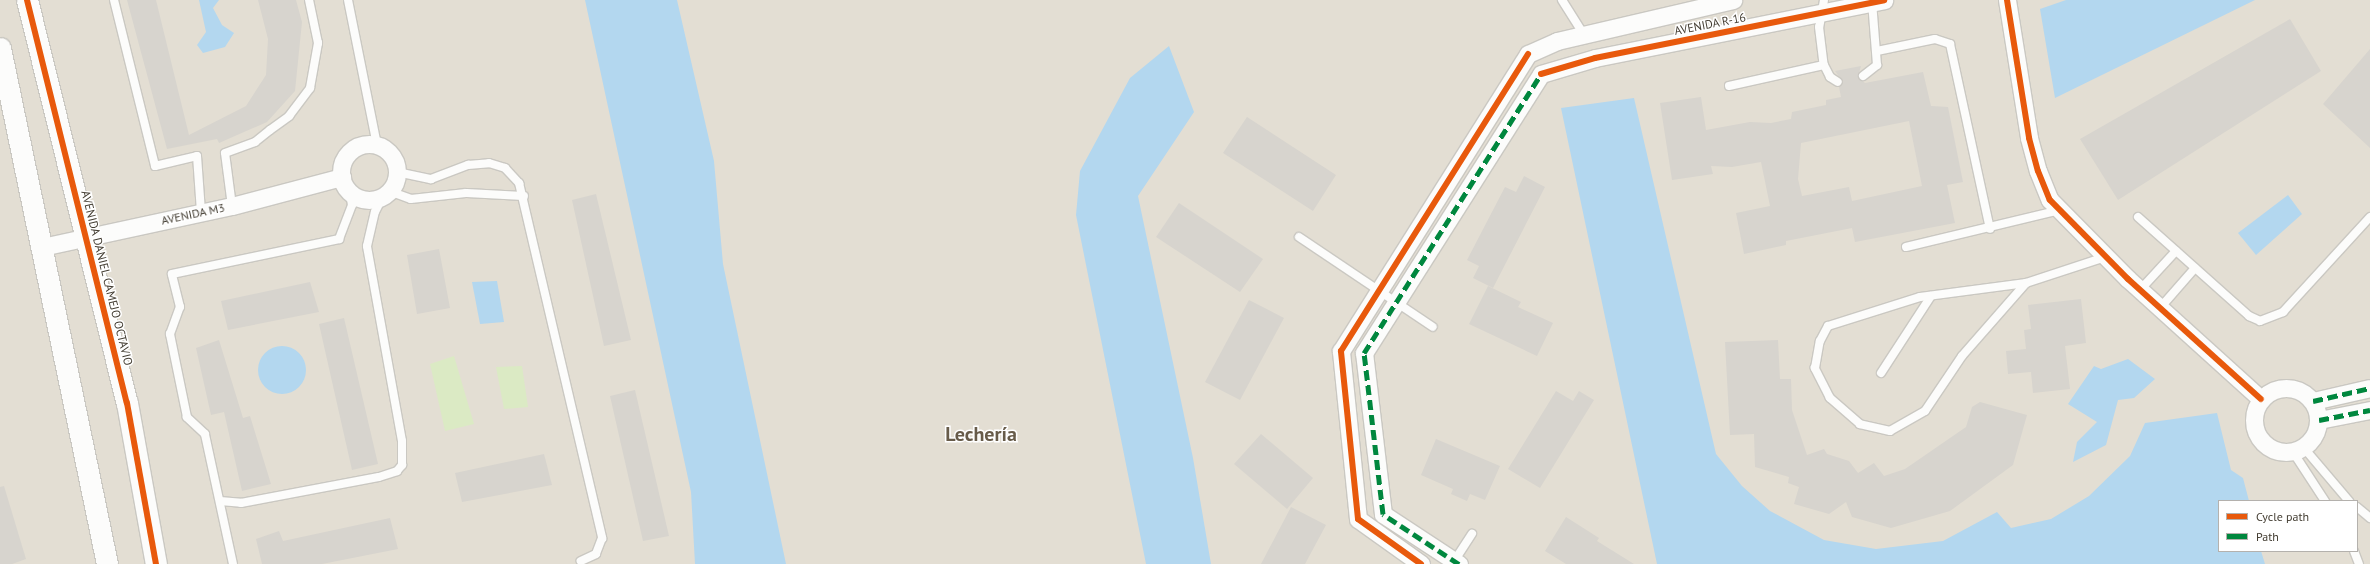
<!DOCTYPE html>
<meta charset="utf-8">
<style>
body{margin:0}
#map{position:relative;width:2370px;height:564px;overflow:hidden;background:#eeece6;font-family:"PT Sans",sans-serif}
div>[style]{position:absolute}
[style*='--x']{left:calc(var(--x)*1px);top:calc(var(--y)*1px);width:calc(var(--w)*1px);rotate:calc(var(--a)*1deg)}
.residential>*{inset:0;background:#e3ded3}
.green>*{inset:0;background:#dbeac4}
.water>*{inset:0;background:#b3d7ef}
.round{border-radius:50%}
.building>*{inset:0;background:#d7d4ce}
.roads{filter:drop-shadow(1px 0 #cac8c2) drop-shadow(-1px 0 #cac8c2) drop-shadow(0 1px #cac8c2) drop-shadow(0 -1px #cac8c2)}
.service>*{height:8px;margin:-4px;padding:0 4px;transform-origin:4px;border-radius:4px;background:#fcfcfb}
.minor>*{height:17px;margin:-8.5px;padding:0 8.5px;transform-origin:8.5px;border-radius:8.5px;background:#fcfcfb}
.minor>.ring{margin:-8.5px;padding:0;box-sizing:content-box;background:none;border:17px solid #fcfcfb;border-radius:50%}
.tertiary>*{height:21px;margin:-10.5px;padding:0 10.5px;transform-origin:10.5px;border-radius:10.5px;background:#fcfcfb}
.quiet>*{height:5px;margin-top:-2.5px;transform-origin:0;background:repeating-linear-gradient(90deg,#00873e 0 10px,transparent 0 15px)}
.cycleway>*{height:6px;margin:-3px;padding:0 3px;transform-origin:3px;border-radius:3px;background:#e8590c}
span{translate:-50% -50%;white-space:nowrap;text-align:center;line-height:1.15;-webkit-text-stroke:3px #fff;paint-order:stroke}
.street-label{font-size:12px;color:#433d32}
.town-label{font-size:20px;color:#675b49;font-weight:700}
.legend{position:absolute;left:2218px;top:500px;width:140px;height:52px;box-sizing:border-box;background:#fff;border:1px solid #b4b1ad;margin:0;padding:5px 7px;list-style:none;font-size:12px;color:#433d32}
.legend li{display:flex;align-items:center;gap:8px;height:20px}
.legend b{width:20px;border:1px solid #b4b1ad}
</style>
<div id="map">
<div class="residential">
<i style="clip-path:polygon(evenodd,0 0,2370px 0,2370px 564px,0 564px,0 0,2219px 501px,2357px 501px,2357px 551px,2219px 551px,2219px 501px)"></i>
</div>
<div class="green">
<i style="clip-path:polygon(454px 356px,474px 424px,445px 431px,430px 364px)"></i>
<i style="clip-path:polygon(522px 366px,528px 407px,504px 409px,496px 367px)"></i>
</div>
<div class="water">
<i style="clip-path:polygon(199px 0,219px 0,213px 8px,222px 25px,234px 33px,225px 47px,203px 53px,197px 45px,206px 32px)"></i>
<i style="clip-path:polygon(585px 0,677px 0,714px 161px,723px 264px,786px 564px,695px 564px,691px 492px)"></i>
<i style="clip-path:polygon(2066px 0,2255px 0,2055px 98px,2040px 9px)"></i>
<i style="clip-path:polygon(1169px 46px,1194px 112px,1138px 196px,1193px 458px,1211px 564px,1146px 564px,1076px 215px,1080px 171px,1130px 78px)"></i>
<i style="clip-path:polygon(1634px 98px,1716px 454px,1742px 486px,1770px 511px,1824px 540px,1876px 549px,1943px 541px,1997px 512px,2011px 528px,2051px 519px,2089px 496px,2130px 456px,2145px 423px,2217px 413px,2231px 470px,2243px 478px,2249px 501px,2219px 501px,2219px 551px,2261px 551px,2265px 564px,1657px 564px,1561px 108px)"></i>
<i style="clip-path:polygon(2288px 195px,2302px 214px,2256px 255px,2238px 233px)"></i>
<i style="clip-path:polygon(497px 281px,504px 322px,480px 324px,472px 282px)"></i>
<i class="round" style="left:258px;top:346px;width:48px;height:48px"></i>
<i style="clip-path:polygon(2128px 359px,2155px 379px,2134px 398px,2118px 400px,2106px 445px,2073px 462px,2077px 442px,2097px 422px,2068px 404px,2094px 366px,2101px 369px)"></i>
</div>
<div class="building">
<i style="clip-path:polygon(127px 0,156px 0,189px 135px,246px 106px,266px 75px,268px 39px,258px 0,296px 0,302px 22px,295px 91px,267px 122px,219px 143px,217px 139px,167px 149px)"></i>
<i style="clip-path:polygon(2290px 19px,2321px 71px,2118px 200px,2080px 139px)"></i>
<i style="clip-path:polygon(2370px 49px,2370px 148px,2323px 104px)"></i>
<i style="clip-path:polygon(evenodd,1861px 66px,1858px 77px,1865px 83px,1923px 72px,1931px 106px,1948px 107px,1963px 182px,1947px 185px,1955px 223px,1855px 242px,1852px 228px,1786px 241px,1786px 245px,1744px 254px,1736px 213px,1770px 206px,1761px 162px,1732px 167px,1711px 166px,1713px 174px,1672px 180px,1660px 103px,1701px 97px,1706px 130px,1750px 122px,1771px 123px,1791px 119px,1792px 112px,1826px 105px,1826px 100px,1841px 97px,1839px 87px,1843px 82px,1835px 71px,1861px 66px,1909px 121px,1922px 186px,1852px 201px,1849px 187px,1802px 196px,1798px 179px,1801px 143px,1909px 121px)"></i>
<i style="clip-path:polygon(1247px 117px,1336px 175px,1313px 211px,1223px 153px)"></i>
<i style="clip-path:polygon(1524px 176px,1545px 187px,1493px 288px,1473px 278px,1479px 266px,1467px 260px,1505px 187px,1516px 192px)"></i>
<i style="clip-path:polygon(596px 194px,631px 340px,604px 346px,572px 200px)"></i>
<i style="clip-path:polygon(1179px 203px,1263px 259px,1240px 292px,1156px 237px)"></i>
<i style="clip-path:polygon(439px 249px,450px 308px,417px 314px,407px 255px)"></i>
<i style="clip-path:polygon(310px 282px,319px 312px,228px 330px,221px 301px)"></i>
<i style="clip-path:polygon(1488px 286px,1521px 302px,1518px 307px,1553px 323px,1537px 356px,1469px 324px)"></i>
<i style="clip-path:polygon(2081px 299px,2086px 343px,2065px 346px,2070px 389px,2033px 393px,2031px 372px,2008px 374px,2006px 351px,2026px 349px,2024px 330px,2031px 329px,2028px 305px)"></i>
<i style="clip-path:polygon(1249px 300px,1284px 318px,1240px 400px,1205px 382px)"></i>
<i style="clip-path:polygon(344px 318px,378px 464px,352px 470px,319px 324px)"></i>
<i style="clip-path:polygon(219px 340px,243px 418px,250px 416px,271px 484px,242px 491px,224px 412px,211px 415px,196px 348px)"></i>
<i style="clip-path:polygon(1778px 340px,1780px 379px,1791px 379px,1792px 410px,1807px 455px,1824px 449px,1827px 454px,1849px 461px,1858px 473px,1874px 463px,1884px 476px,1905px 469px,1966px 427px,1972px 407px,1980px 402px,2027px 415px,2013px 465px,1950px 511px,1891px 528px,1852px 517px,1846px 502px,1829px 514px,1794px 504px,1799px 487px,1788px 483px,1789px 477px,1755px 467px,1754px 434px,1730px 435px,1725px 342px)"></i>
<i style="clip-path:polygon(635px 390px,669px 536px,643px 541px,610px 396px)"></i>
<i style="clip-path:polygon(1556px 391px,1573px 401px,1579px 391px,1594px 400px,1540px 488px,1508px 469px)"></i>
<i style="clip-path:polygon(1261px 434px,1313px 478px,1287px 509px,1234px 464px)"></i>
<i style="clip-path:polygon(1436px 439px,1500px 466px,1485px 500px,1470px 494px,1467px 501px,1451px 494px,1453px 489px,1421px 475px)"></i>
<i style="clip-path:polygon(544px 454px,552px 485px,462px 502px,455px 473px)"></i>
<i style="clip-path:polygon(4px 486px,26px 559px,12px 564px,0 564px,0 487px)"></i>
<i style="clip-path:polygon(1291px 507px,1326px 525px,1305px 564px,1261px 564px)"></i>
<i style="clip-path:polygon(1566px 517px,1599px 538px,1597px 541px,1634px 564px,1566px 564px,1545px 551px)"></i>
<i style="clip-path:polygon(390px 518px,398px 549px,322px 564px,262px 564px,256px 539px,279px 531px,283px 541px)"></i>
</div>
<div class="roads">
<div class="service">
<i style="--x:114;--y:0;--w:171;--a:76.1"></i>
<i style="--x:155;--y:166;--w:43;--a:-13.4"></i>
<i style="--x:197;--y:156;--w:56;--a:85.9"></i>
<i style="--x:348;--y:0;--w:148;--a:78.7"></i>
<i style="--x:1562;--y:0;--w:41;--a:57.8"></i>
<i style="--x:1824;--y:0;--w:27;--a:100"></i>
<i style="--x:1819;--y:27;--w:38;--a:83"></i>
<i style="--x:1824;--y:65;--w:13;--a:63"></i>
<i style="--x:1830;--y:77;--w:9;--a:32"></i>
<i style="--x:1877;--y:51;--w:59;--a:-11.7"></i>
<i style="--x:1935;--y:39;--w:16;--a:18"></i>
<i style="--x:1950;--y:44;--w:189;--a:77.8"></i>
<i style="--x:1863;--y:76;--w:18;--a:-38"></i>
<i style="--x:1877;--y:65;--w:63;--a:-94.5"></i>
<i style="--x:1729;--y:86;--w:97;--a:-12.5"></i>
<i style="--x:397;--y:172;--w:35;--a:12"></i>
<i style="--x:431;--y:179;--w:40;--a:-21"></i>
<i style="--x:468;--y:165;--w:21;--a:-5"></i>
<i style="--x:489;--y:163;--w:17;--a:17"></i>
<i style="--x:505;--y:168;--w:21;--a:47"></i>
<i style="--x:519;--y:183;--w:365;--a:76.8"></i>
<i style="--x:602;--y:538;--w:17;--a:111"></i>
<i style="--x:596;--y:554;--w:17;--a:155"></i>
<i style="--x:389;--y:191;--w:23;--a:20"></i>
<i style="--x:411;--y:199;--w:55;--a:-6.2"></i>
<i style="--x:466;--y:193;--w:58;--a:3"></i>
<i style="--x:232;--y:206;--w:53;--a:-97.5"></i>
<i style="--x:225;--y:153;--w:32;--a:-20"></i>
<i style="--x:255;--y:142;--w:19;--a:-39"></i>
<i style="--x:270;--y:130;--w:24;--a:-36"></i>
<i style="--x:289;--y:116;--w:35;--a:-53"></i>
<i style="--x:310;--y:88;--w:46;--a:-79.9"></i>
<i style="--x:318;--y:43;--w:44;--a:-101.8"></i>
<i style="--x:2138;--y:217;--w:149;--a:41.7"></i>
<i style="--x:2249;--y:316;--w:12;--a:24"></i>
<i style="--x:2260;--y:321;--w:25;--a:-21"></i>
<i style="--x:2283;--y:312;--w:129;--a:-47.5"></i>
<i style="--x:1299;--y:237;--w:161;--a:33.9"></i>
<i style="--x:1906;--y:247;--w:158;--a:-13.5"></i>
<i style="--x:2026;--y:283;--w:97;--a:131.2"></i>
<i style="--x:1962;--y:356;--w:66;--a:123.9"></i>
<i style="--x:1925;--y:411;--w:40;--a:150.3"></i>
<i style="--x:1890;--y:431;--w:31;--a:-167"></i>
<i style="--x:1860;--y:424;--w:40;--a:-139"></i>
<i style="--x:1830;--y:398;--w:34;--a:-117"></i>
<i style="--x:1815;--y:368;--w:27;--a:-80"></i>
<i style="--x:1820;--y:341;--w:17;--a:-62"></i>
<i style="--x:1828;--y:326;--w:96;--a:-17.5"></i>
<i style="--x:1920;--y:297;--w:107;--a:-7.5"></i>
<i style="--x:2026;--y:283;--w:83;--a:-18.2"></i>
<i style="--x:2140;--y:290;--w:53;--a:-47.3"></i>
<i style="--x:2160;--y:308;--w:53;--a:-48.8"></i>
<i style="--x:1881;--y:373;--w:92;--a:-57"></i>
<i style="--x:2304;--y:448;--w:70;--a:49.7"></i>
<i style="--x:2293;--y:452;--w:59;--a:56.9"></i>
<i style="--x:220;--y:501;--w:21;--a:5"></i>
<i style="--x:241;--y:503;--w:140;--a:-10.7"></i>
<i style="--x:379;--y:477;--w:19;--a:-18"></i>
<i style="--x:397;--y:471;--w:8;--a:-50"></i>
<i style="--x:402;--y:465;--w:24;--a:-90"></i>
<i style="--x:402;--y:441;--w:198;--a:-100.2"></i>
<i style="--x:367;--y:246;--w:35;--a:-77"></i>
<i style="--x:375;--y:212;--w:18;--a:-63"></i>
<i style="--x:2357;--y:507;--w:17;--a:40"></i>
<i style="--x:2354;--y:551;--w:14;--a:69"></i>
<i style="--x:1453;--y:563;--w:35;--a:-57"></i>
<i style="--x:233;--y:564;--w:133;--a:-102.2"></i>
<i style="--x:205;--y:434;--w:25;--a:-137"></i>
<i style="--x:187;--y:417;--w:85;--a:-101.6"></i>
<i style="--x:170;--y:334;--w:29;--a:-70"></i>
<i style="--x:180;--y:307;--w:34;--a:-104"></i>
<i style="--x:172;--y:274;--w:171;--a:-11.8"></i>
<i style="--x:339;--y:239;--w:36;--a:-69"></i>
<i style="--x:352;--y:205;--w:13;--a:-99"></i>
</div>
<div class="minor">
<i style="--x:2007;--y:0;--w:140;--a:80.9"></i>
<i style="--x:2029;--y:138;--w:34;--a:75"></i>
<i style="--x:2038;--y:171;--w:31;--a:68"></i>
<i style="--x:2050;--y:200;--w:111;--a:45.4"></i>
<i style="--x:2128;--y:279;--w:179;--a:42.1"></i>
<i style="--x:1528;--y:54;--w:32;--a:-24"></i>
<i style="--x:1557;--y:41;--w:181;--a:-13.1"></i>
<i style="--x:1541;--y:74;--w:56;--a:-16.5"></i>
<i style="--x:1595;--y:58;--w:295;--a:-11.3"></i>
<i class="ring" style="left:341px;top:144px;width:39px;height:39px"></i>
<i style="--x:42;--y:247;--w:194;--a:-12.2"></i>
<i style="--x:232;--y:206;--w:114;--a:-14.8"></i>
<i class="ring" style="left:2254px;top:388px;width:47px;height:47px"></i>
<i style="--x:2313;--y:401;--w:58;--a:-12.8"></i>
<i style="--x:2319;--y:420;--w:52;--a:-11.1"></i>
<i style="--x:1421;--y:564;--w:77;--a:-144.5"></i>
<i style="--x:1358;--y:519;--w:169;--a:-95.8"></i>
<i style="--x:1341;--y:351;--w:351;--a:-57.8"></i>
<i style="--x:1459;--y:564;--w:91;--a:-146.7"></i>
<i style="--x:1383;--y:514;--w:162;--a:-96.7"></i>
<i style="--x:1364;--y:353;--w:330;--a:-57.6"></i>
</div>
<div class="tertiary">
<i style="--x:27;--y:0;--w:415;--a:76.1"></i>
<i style="--x:127;--y:403;--w:164;--a:79.8"></i>
<i style="--x:0;--y:48;--w:527;--a:78.28"></i>
</div>
</div>
<div class="quiet">
<i style="--x:2313;--y:401;--w:58;--a:-12.8"></i>
<i style="--x:2319;--y:420;--w:52;--a:-11.1"></i>
<i style="--x:1459;--y:564;--w:91;--a:-146.7"></i>
<i style="--x:1383;--y:514;--w:162;--a:-96.7"></i>
<i style="--x:1364;--y:353;--w:330;--a:-57.6"></i>
</div>
<div class="cycleway">
<i style="--x:27;--y:0;--w:415;--a:76.1"></i>
<i style="--x:127;--y:403;--w:164;--a:79.8"></i>
<i style="--x:2007;--y:0;--w:140;--a:80.9"></i>
<i style="--x:2029;--y:138;--w:34;--a:75"></i>
<i style="--x:2038;--y:171;--w:31;--a:68"></i>
<i style="--x:2050;--y:200;--w:111;--a:45.4"></i>
<i style="--x:2128;--y:279;--w:179;--a:42.1"></i>
<i style="--x:1541;--y:74;--w:56;--a:-16.5"></i>
<i style="--x:1595;--y:58;--w:295;--a:-11.3"></i>
<i style="--x:1421;--y:564;--w:77;--a:-144.5"></i>
<i style="--x:1358;--y:519;--w:169;--a:-95.8"></i>
<i style="--x:1341;--y:351;--w:351;--a:-57.8"></i>
</div>
<div class="street-label">
<span style="left:1710px;top:24px;rotate:-11deg">AVENIDA R-16</span>
<span style="left:193px;top:214px;rotate:-12deg">AVENIDA M3</span>
<span style="left:107px;top:278px;rotate:76deg">AVENIDA DANIEL CAMEJO OCTAVIO</span>
</div>
<div class="town-label">
<span style="left:981px;top:434px">Lechería</span>
</div>
<ul class="legend">
<li><b style="height:5px;background:#e8590c"></b>Cycle path</li>
<li><b style="height:5px;background:#00873e"></b>Path</li>
</ul>
</div>
